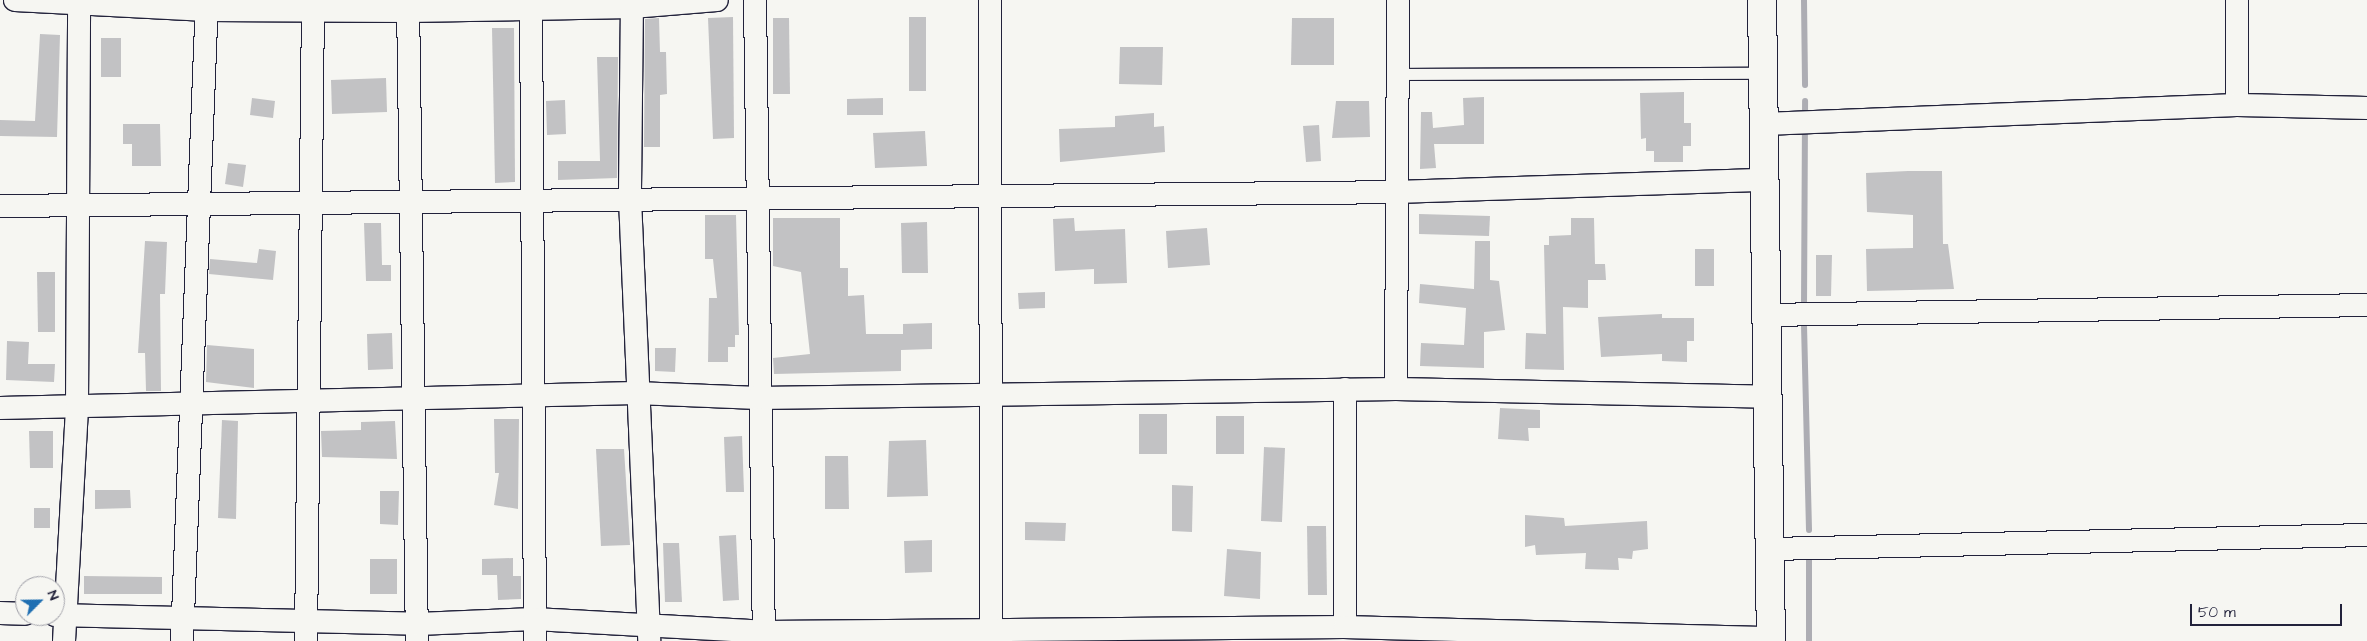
<!DOCTYPE html>
<style>
body{margin:0}
#map{position:relative;width:2367px;height:641px;overflow:hidden;background:#f6f6f2;font-family:"Architects Daughter",sans-serif}
div>[style]{position:absolute}
[style*='--x']{left:calc(var(--x)*1px);top:calc(var(--y)*1px);width:calc(var(--w)*1px);rotate:calc(var(--a)*1deg)}
.stream>*{height:6px;margin:-3px;padding:0 3px;transform-origin:3px;border-radius:3px;background:#adadb3}
.building>*{inset:0;background:#c2c2c4}
.roads{filter:drop-shadow(1px 0 #22223b) drop-shadow(-1px 0 #22223b) drop-shadow(0 1px #22223b) drop-shadow(0 -1px #22223b)}
.lane>*{height:11px;margin:-5.5px;padding:0 5.5px;transform-origin:5.5px;border-radius:5.5px;background:#f6f6f2}
.street>*{height:22px;margin:-11px;padding:0 11px;transform-origin:11px;border-radius:11px;background:#f6f6f2}
.secondary>*{height:28px;margin:-14px;padding:0 14px;transform-origin:14px;border-radius:14px;background:#f6f6f2}
span{translate:-50% -50%;white-space:nowrap;text-align:center;line-height:1.15;-webkit-text-stroke:4.5px #f6f6f2;paint-order:stroke}
.north{position:absolute;left:15px;top:576px;width:50px;height:50px;box-sizing:border-box;background:#f6f6f2;border:1px solid #a1a1a9;border-radius:50%;rotate:67deg;font-size:14px;font-weight:700;line-height:20px;text-align:center;color:#22223b}
.north::after{content:'';display:block;margin:auto;width:18px;height:22px;background:#1f6fb2;clip-path:polygon(50% 0,100% 100%,50% 72%,0 100%)}
.scale{position:absolute;left:2190px;top:604px;width:152px;height:22px;box-sizing:border-box;border:2px solid #22223b;border-top:0;padding-left:6px;font-size:15px;line-height:18px;white-space:nowrap;color:#22223b;-webkit-text-stroke:4px #f6f6f2;paint-order:stroke}
</style>
<div id="map">
<div class="stream">
<i style="--x:1804;--y:0;--w:85;--a:89.3"></i>
<i style="--x:1804;--y:307;--w:206;--a:-89.7"></i>
<i style="--x:1804;--y:325;--w:205;--a:88.6"></i>
<i style="--x:1809;--y:557;--w:84;--a:90"></i>
</div>
<div class="building">
<i style="clip-path:polygon(733px 17px,734px 138px,713px 139px,708px 18px)"></i>
<i style="clip-path:polygon(909px 17px,926px 17px,926px 91px,909px 91px)"></i>
<i style="clip-path:polygon(659px 18px,660px 52px,666px 52px,667px 94px,660px 95px,660px 147px,644px 147px,645px 19px)"></i>
<i style="clip-path:polygon(773px 18px,789px 18px,790px 94px,773px 94px)"></i>
<i style="clip-path:polygon(1292px 18px,1334px 18px,1334px 65px,1291px 65px)"></i>
<i style="clip-path:polygon(492px 28px,514px 28px,515px 182px,495px 183px)"></i>
<i style="clip-path:polygon(40px 34px,60px 35px,57px 137px,0 136px,0 120px,35px 121px)"></i>
<i style="clip-path:polygon(101px 38px,121px 38px,121px 77px,101px 77px)"></i>
<i style="clip-path:polygon(1120px 47px,1163px 47px,1162px 85px,1119px 84px)"></i>
<i style="clip-path:polygon(597px 57px,618px 57px,617px 178px,558px 180px,558px 161px,600px 161px)"></i>
<i style="clip-path:polygon(386px 78px,387px 112px,332px 114px,331px 80px)"></i>
<i style="clip-path:polygon(1684px 92px,1684px 123px,1691px 123px,1691px 146px,1683px 146px,1683px 162px,1654px 162px,1654px 151px,1646px 151px,1646px 138px,1641px 139px,1640px 93px)"></i>
<i style="clip-path:polygon(1484px 97px,1484px 144px,1434px 144px,1436px 168px,1420px 169px,1421px 112px,1432px 112px,1433px 128px,1464px 125px,1463px 98px)"></i>
<i style="clip-path:polygon(252px 98px,275px 101px,273px 118px,250px 115px)"></i>
<i style="clip-path:polygon(883px 98px,883px 115px,847px 115px,847px 99px)"></i>
<i style="clip-path:polygon(565px 100px,566px 134px,547px 135px,546px 101px)"></i>
<i style="clip-path:polygon(1336px 101px,1369px 101px,1370px 137px,1332px 138px)"></i>
<i style="clip-path:polygon(1154px 113px,1154px 127px,1164px 126px,1165px 152px,1060px 162px,1059px 129px,1115px 127px,1115px 116px)"></i>
<i style="clip-path:polygon(123px 124px,160px 124px,161px 166px,132px 166px,132px 144px,123px 144px)"></i>
<i style="clip-path:polygon(1319px 125px,1321px 161px,1306px 162px,1303px 126px)"></i>
<i style="clip-path:polygon(925px 131px,927px 166px,875px 168px,873px 133px)"></i>
<i style="clip-path:polygon(228px 163px,246px 165px,243px 187px,225px 184px)"></i>
<i style="clip-path:polygon(1908px 171px,1942px 171px,1943px 244px,1948px 244px,1954px 289px,1867px 291px,1866px 249px,1913px 248px,1913px 215px,1867px 212px,1866px 173px)"></i>
<i style="clip-path:polygon(1419px 214px,1490px 216px,1489px 236px,1419px 234px)"></i>
<i style="clip-path:polygon(705px 215px,736px 215px,739px 335px,735px 335px,735px 347px,728px 347px,728px 362px,708px 362px,709px 298px,717px 298px,713px 259px,705px 259px)"></i>
<i style="clip-path:polygon(773px 218px,840px 218px,840px 268px,848px 268px,848px 296px,864px 295px,866px 334px,903px 334px,903px 324px,932px 323px,932px 349px,901px 350px,901px 371px,774px 374px,773px 358px,810px 354px,801px 272px,773px 266px)"></i>
<i style="clip-path:polygon(1074px 218px,1075px 231px,1125px 229px,1127px 283px,1094px 284px,1094px 269px,1055px 271px,1053px 219px)"></i>
<i style="clip-path:polygon(1571px 218px,1594px 218px,1595px 264px,1605px 264px,1606px 280px,1588px 280px,1588px 308px,1563px 307px,1564px 370px,1525px 369px,1526px 333px,1546px 334px,1544px 245px,1549px 245px,1549px 236px,1571px 235px)"></i>
<i style="clip-path:polygon(927px 222px,928px 273px,902px 273px,901px 223px)"></i>
<i style="clip-path:polygon(364px 223px,381px 223px,382px 265px,391px 265px,391px 281px,366px 281px)"></i>
<i style="clip-path:polygon(1207px 228px,1210px 265px,1168px 268px,1166px 231px)"></i>
<i style="clip-path:polygon(145px 241px,167px 242px,165px 294px,160px 294px,161px 391px,146px 391px,145px 353px,138px 353px)"></i>
<i style="clip-path:polygon(1475px 241px,1490px 241px,1490px 280px,1499px 281px,1505px 330px,1484px 332px,1484px 368px,1420px 366px,1421px 343px,1464px 345px,1466px 308px,1419px 303px,1420px 284px,1474px 289px)"></i>
<i style="clip-path:polygon(259px 249px,276px 251px,273px 280px,209px 274px,210px 259px,257px 263px)"></i>
<i style="clip-path:polygon(1695px 249px,1714px 249px,1714px 286px,1695px 286px)"></i>
<i style="clip-path:polygon(1816px 255px,1832px 255px,1831px 296px,1816px 296px)"></i>
<i style="clip-path:polygon(37px 272px,55px 272px,55px 332px,38px 332px)"></i>
<i style="clip-path:polygon(1045px 292px,1045px 308px,1019px 309px,1018px 293px)"></i>
<i style="clip-path:polygon(1662px 314px,1662px 318px,1694px 318px,1694px 341px,1687px 341px,1687px 362px,1662px 361px,1662px 354px,1601px 357px,1598px 317px)"></i>
<i style="clip-path:polygon(392px 333px,393px 369px,368px 370px,367px 334px)"></i>
<i style="clip-path:polygon(7px 341px,29px 342px,28px 364px,55px 364px,54px 382px,6px 380px)"></i>
<i style="clip-path:polygon(207px 345px,254px 349px,254px 388px,206px 382px)"></i>
<i style="clip-path:polygon(655px 348px,676px 348px,675px 372px,655px 371px)"></i>
<i style="clip-path:polygon(1500px 408px,1540px 410px,1540px 428px,1528px 428px,1529px 441px,1498px 439px)"></i>
<i style="clip-path:polygon(1139px 414px,1167px 414px,1167px 454px,1139px 454px)"></i>
<i style="clip-path:polygon(1216px 416px,1244px 416px,1244px 454px,1216px 454px)"></i>
<i style="clip-path:polygon(494px 419px,519px 419px,518px 509px,494px 505px,499px 473px,495px 473px)"></i>
<i style="clip-path:polygon(222px 420px,238px 421px,236px 519px,218px 518px)"></i>
<i style="clip-path:polygon(395px 421px,397px 459px,322px 457px,321px 431px,361px 430px,361px 422px)"></i>
<i style="clip-path:polygon(29px 431px,53px 431px,53px 468px,30px 468px)"></i>
<i style="clip-path:polygon(742px 436px,744px 492px,726px 492px,724px 437px)"></i>
<i style="clip-path:polygon(926px 440px,928px 496px,887px 497px,889px 441px)"></i>
<i style="clip-path:polygon(1264px 447px,1285px 448px,1282px 522px,1261px 521px)"></i>
<i style="clip-path:polygon(596px 449px,624px 449px,630px 545px,601px 546px)"></i>
<i style="clip-path:polygon(825px 456px,848px 456px,849px 509px,825px 509px)"></i>
<i style="clip-path:polygon(1172px 485px,1193px 486px,1192px 532px,1172px 531px)"></i>
<i style="clip-path:polygon(95px 490px,130px 490px,131px 508px,95px 509px)"></i>
<i style="clip-path:polygon(380px 491px,399px 491px,398px 525px,380px 524px)"></i>
<i style="clip-path:polygon(34px 508px,50px 508px,50px 528px,34px 528px)"></i>
<i style="clip-path:polygon(1525px 515px,1564px 518px,1565px 526px,1647px 521px,1648px 549px,1633px 551px,1632px 559px,1618px 558px,1619px 570px,1585px 569px,1586px 553px,1536px 555px,1535px 545px,1525px 547px)"></i>
<i style="clip-path:polygon(1025px 522px,1066px 523px,1065px 541px,1025px 540px)"></i>
<i style="clip-path:polygon(1307px 526px,1326px 526px,1327px 595px,1308px 595px)"></i>
<i style="clip-path:polygon(736px 535px,739px 600px,723px 601px,719px 536px)"></i>
<i style="clip-path:polygon(932px 540px,932px 572px,905px 573px,904px 541px)"></i>
<i style="clip-path:polygon(663px 543px,679px 543px,682px 602px,665px 602px)"></i>
<i style="clip-path:polygon(1227px 549px,1261px 552px,1260px 599px,1224px 596px)"></i>
<i style="clip-path:polygon(513px 558px,513px 576px,521px 576px,521px 599px,498px 600px,497px 575px,482px 575px,482px 559px)"></i>
<i style="clip-path:polygon(370px 559px,397px 559px,397px 594px,370px 594px)"></i>
<i style="clip-path:polygon(84px 576px,162px 577px,162px 594px,84px 594px)"></i>
</div>
<div class="roads">
<div class="lane">
<i style="--x:1400;--y:74;--w:362;--a:-0.2"></i>
</div>
<div class="street">
<i style="--x:15;--y:0;--w:192;--a:3"></i>
<i style="--x:207;--y:10;--w:201;--a:0.3"></i>
<i style="--x:408;--y:11;--w:224;--a:-1"></i>
<i style="--x:632;--y:7;--w:85;--a:-4.7"></i>
<i style="--x:408;--y:0;--w:641;--a:89.2"></i>
<i style="--x:531;--y:0;--w:641;--a:89.64"></i>
<i style="--x:632;--y:0;--w:199;--a:90.6"></i>
<i style="--x:630;--y:199;--w:442;--a:87.5"></i>
<i style="--x:755;--y:0;--w:641;--a:89.2"></i>
<i style="--x:990;--y:0;--w:641;--a:89.91"></i>
<i style="--x:2237;--y:105;--w:105;--a:-90"></i>
<i style="--x:1764;--y:124;--w:473;--a:-2.3"></i>
<i style="--x:2237;--y:105;--w:130;--a:1.3"></i>
<i style="--x:0;--y:206;--w:1399;--a:-0.57"></i>
<i style="--x:1399;--y:192;--w:363;--a:-1.9"></i>
<i style="--x:1767;--y:315;--w:600;--a:-0.95"></i>
<i style="--x:1345;--y:389;--w:238;--a:90"></i>
<i style="--x:1396;--y:389;--w:389;--a:-89.7"></i>
<i style="--x:0;--y:408;--w:636;--a:-1.35"></i>
<i style="--x:636;--y:393;--w:122;--a:2.3"></i>
<i style="--x:758;--y:398;--w:638;--a:-0.81"></i>
<i style="--x:1396;--y:389;--w:373;--a:1.2"></i>
<i style="--x:1772;--y:549;--w:595;--a:-1.35"></i>
<i style="--x:0;--y:613;--w:25;--a:2"></i>
<i style="--x:55;--y:615;--w:363;--a:1.4"></i>
<i style="--x:418;--y:624;--w:116;--a:-2.5"></i>
<i style="--x:534;--y:619;--w:230;--a:3.2"></i>
<i style="--x:764;--y:632;--w:581;--a:-0.49"></i>
<i style="--x:1345;--y:627;--w:426;--a:1.5"></i>
<i style="--x:64;--y:641;--w:235;--a:-86.8"></i>
<i style="--x:77;--y:406;--w:406;--a:-89.7"></i>
<i style="--x:182;--y:641;--w:641;--a:-87.77"></i>
<i style="--x:306;--y:641;--w:641;--a:-89.37"></i>
</div>
<div class="secondary">
<i style="--x:1762;--y:0;--w:641;--a:89.2"></i>
</div>
</div>
<div class="north">N</div>
<div class="scale">50 m</div>
</div>
